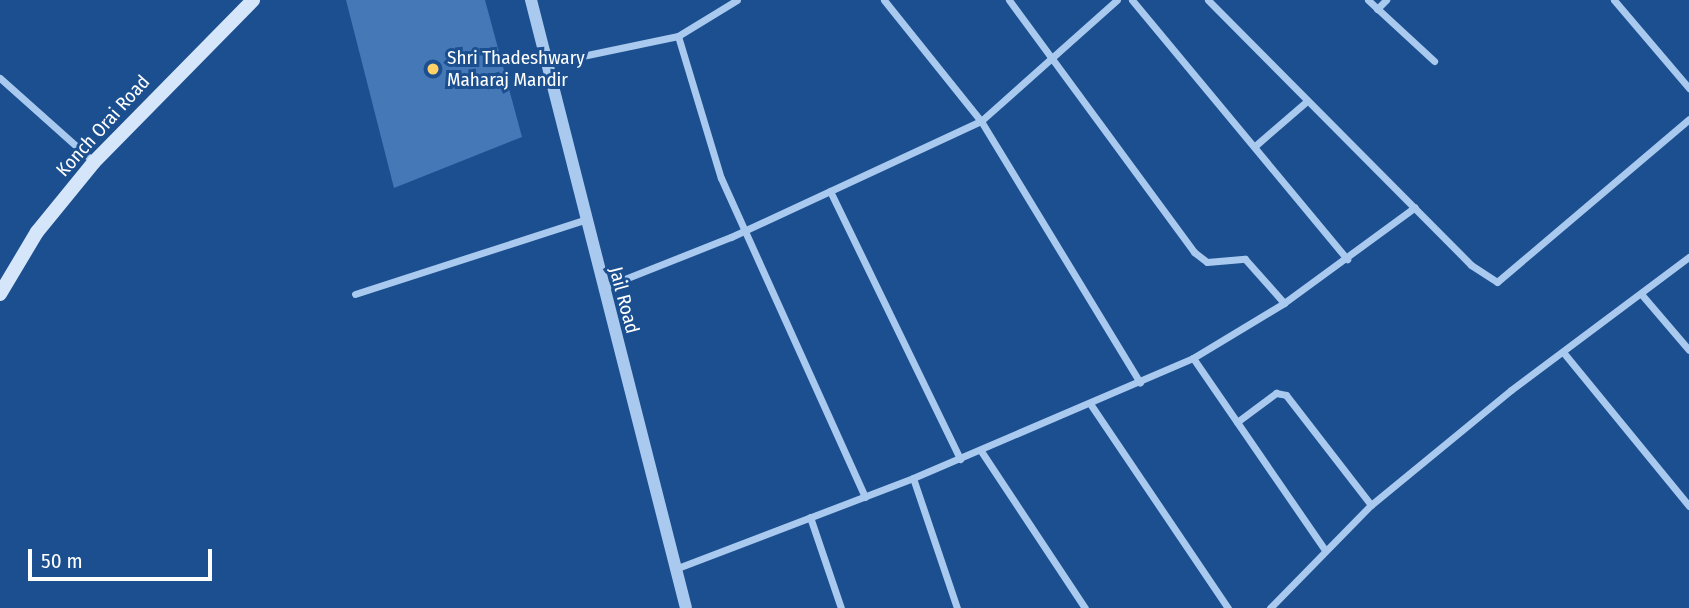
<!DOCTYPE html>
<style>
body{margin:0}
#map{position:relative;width:1689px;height:608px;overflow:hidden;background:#1b4f8f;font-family:"Fira Sans Condensed",sans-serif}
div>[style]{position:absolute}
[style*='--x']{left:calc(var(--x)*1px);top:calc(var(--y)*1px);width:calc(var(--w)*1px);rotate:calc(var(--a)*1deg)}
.building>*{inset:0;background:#4478b7}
.minor>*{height:7px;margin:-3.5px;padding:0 3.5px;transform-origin:3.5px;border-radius:3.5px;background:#a9c9ee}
.tertiary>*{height:12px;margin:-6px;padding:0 6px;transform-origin:6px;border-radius:6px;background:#a9c9ee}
.secondary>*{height:14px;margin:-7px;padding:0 7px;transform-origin:7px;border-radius:7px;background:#d6e6fa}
.dots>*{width:19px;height:19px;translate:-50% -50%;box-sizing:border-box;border:4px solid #1b4f8f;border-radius:50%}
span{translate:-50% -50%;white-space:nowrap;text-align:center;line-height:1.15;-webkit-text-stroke:6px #1b4f8f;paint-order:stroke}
.poi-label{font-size:19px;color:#fff}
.left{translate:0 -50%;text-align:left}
.street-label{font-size:19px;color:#fff}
.scale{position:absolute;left:28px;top:549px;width:184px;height:32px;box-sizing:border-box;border:4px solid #fff;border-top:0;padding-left:9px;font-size:21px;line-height:24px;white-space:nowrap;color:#fff;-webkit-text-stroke:5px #1b4f8f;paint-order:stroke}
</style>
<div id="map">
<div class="building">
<i style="clip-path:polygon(346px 0,485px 0,522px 137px,394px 188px)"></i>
</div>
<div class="minor">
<i style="--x:884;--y:0;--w:155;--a:51.3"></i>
<i style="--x:981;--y:121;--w:306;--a:58.7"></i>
<i style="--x:1009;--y:0;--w:313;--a:53.7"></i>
<i style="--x:1194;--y:252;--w:16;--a:38"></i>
<i style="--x:1207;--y:262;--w:38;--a:-5"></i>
<i style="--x:1245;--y:259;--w:59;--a:48.4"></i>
<i style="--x:1132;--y:0;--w:337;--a:50.3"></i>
<i style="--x:1208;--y:0;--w:373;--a:45.2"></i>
<i style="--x:1471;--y:265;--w:31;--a:33"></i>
<i style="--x:1497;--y:282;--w:252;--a:-40.3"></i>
<i style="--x:1368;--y:0;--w:90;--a:42.7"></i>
<i style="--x:1614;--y:0;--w:116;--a:49.6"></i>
<i style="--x:1377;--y:9;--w:13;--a:-45"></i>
<i style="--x:678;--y:36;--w:148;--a:73.2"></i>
<i style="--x:721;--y:178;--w:350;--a:65.7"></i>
<i style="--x:544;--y:64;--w:137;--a:-11.8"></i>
<i style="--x:678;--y:36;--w:69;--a:-31.4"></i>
<i style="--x:0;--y:78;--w:126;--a:41.8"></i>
<i style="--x:1255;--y:146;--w:69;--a:-40.9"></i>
<i style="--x:830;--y:191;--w:298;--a:64.1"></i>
<i style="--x:602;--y:288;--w:139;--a:-21.6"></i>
<i style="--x:731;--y:237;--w:276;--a:-24.9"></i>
<i style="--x:981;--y:121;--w:182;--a:-41.7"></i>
<i style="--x:355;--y:294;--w:241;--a:-17.9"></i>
<i style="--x:1642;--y:295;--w:72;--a:49.5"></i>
<i style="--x:1563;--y:352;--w:199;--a:50.7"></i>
<i style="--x:1193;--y:358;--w:233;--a:55.5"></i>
<i style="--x:1091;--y:405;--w:245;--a:56"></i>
<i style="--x:1237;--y:422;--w:49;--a:-36.6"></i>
<i style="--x:1276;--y:393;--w:10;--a:11"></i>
<i style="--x:1286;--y:395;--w:139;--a:52.3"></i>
<i style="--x:981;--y:451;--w:188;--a:56.5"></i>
<i style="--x:913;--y:478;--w:137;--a:71.3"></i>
<i style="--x:810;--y:517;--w:96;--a:71.2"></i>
<i style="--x:675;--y:569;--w:255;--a:-20.9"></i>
<i style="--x:913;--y:478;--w:305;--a:-23.2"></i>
<i style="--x:1193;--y:358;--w:106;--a:-31.1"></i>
<i style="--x:1284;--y:303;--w:162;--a:-36.2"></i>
<i style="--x:1270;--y:608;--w:144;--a:-45.6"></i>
<i style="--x:1371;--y:505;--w:181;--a:-39.4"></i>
<i style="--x:1511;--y:390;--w:222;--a:-36.8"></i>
</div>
<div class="tertiary">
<i style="--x:531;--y:0;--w:627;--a:75.7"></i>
</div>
<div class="secondary">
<i style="--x:0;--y:294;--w:72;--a:-59.2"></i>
<i style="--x:37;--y:232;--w:90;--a:-50.8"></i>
<i style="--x:94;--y:162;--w:227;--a:-45.5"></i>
</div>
<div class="dots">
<i style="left:433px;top:69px;background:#ffd166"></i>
</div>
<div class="poi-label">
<span class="left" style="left:447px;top:69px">Shri Thadeshwary<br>Maharaj Mandir</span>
</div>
<div class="street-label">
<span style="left:103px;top:126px;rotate:-48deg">Konch Orai Road</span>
<span style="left:624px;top:300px;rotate:75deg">Jail Road</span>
</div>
<div class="scale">50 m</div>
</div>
